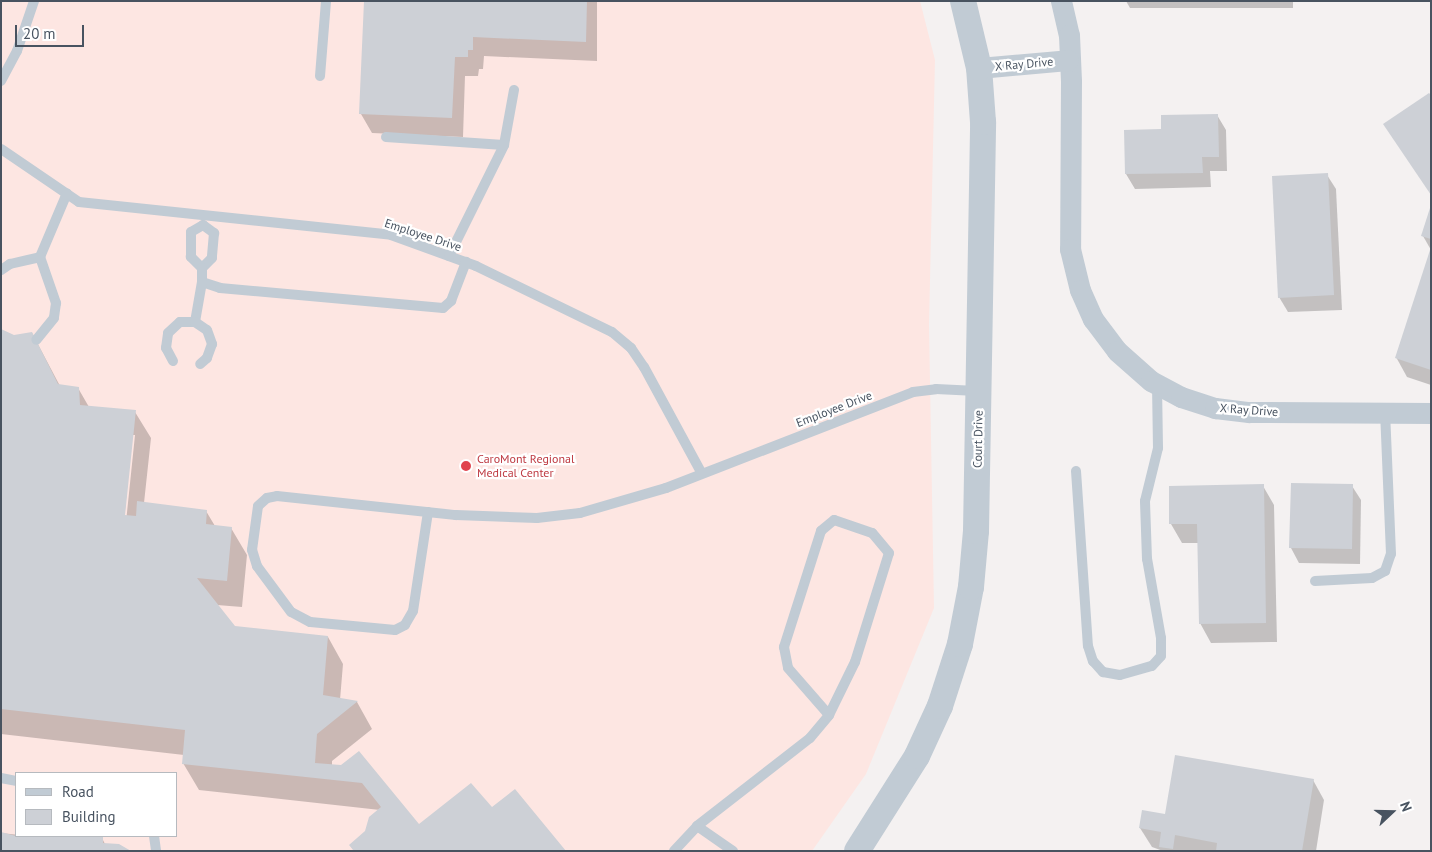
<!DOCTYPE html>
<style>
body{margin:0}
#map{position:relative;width:1432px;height:852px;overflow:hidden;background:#f4f1f1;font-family:"PT Sans",sans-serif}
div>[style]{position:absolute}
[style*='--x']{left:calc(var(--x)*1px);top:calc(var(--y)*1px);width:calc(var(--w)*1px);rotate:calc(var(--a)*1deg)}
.medical>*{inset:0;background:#fde6e2}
.shadow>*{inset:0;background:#0003}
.building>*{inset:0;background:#cdd0d6}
.service>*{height:10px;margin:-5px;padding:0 5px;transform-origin:5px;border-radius:5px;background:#c1cbd4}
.minor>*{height:21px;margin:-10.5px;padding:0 10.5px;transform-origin:10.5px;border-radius:10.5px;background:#c1cbd4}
.tertiary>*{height:26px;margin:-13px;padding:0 13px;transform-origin:13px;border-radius:13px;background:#c1cbd4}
.dots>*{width:14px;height:14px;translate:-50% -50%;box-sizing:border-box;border:2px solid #fff;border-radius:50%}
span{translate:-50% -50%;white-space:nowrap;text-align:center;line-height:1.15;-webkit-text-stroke:4.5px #fff;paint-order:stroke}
.street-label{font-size:12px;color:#485360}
.health-label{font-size:12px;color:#be3a42}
.left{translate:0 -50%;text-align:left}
.frame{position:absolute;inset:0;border:2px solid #485360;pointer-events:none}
.legend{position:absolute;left:15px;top:772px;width:162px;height:65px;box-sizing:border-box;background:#fff;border:1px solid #b6babf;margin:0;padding:6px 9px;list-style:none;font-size:15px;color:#485360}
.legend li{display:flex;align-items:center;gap:10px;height:25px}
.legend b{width:25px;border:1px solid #b6babf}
.north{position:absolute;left:1367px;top:787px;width:50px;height:50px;-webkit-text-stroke:4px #fff;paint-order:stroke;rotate:69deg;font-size:14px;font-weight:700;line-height:20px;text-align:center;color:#485360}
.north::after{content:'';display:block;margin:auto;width:18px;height:22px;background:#485360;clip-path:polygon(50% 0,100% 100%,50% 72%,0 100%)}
.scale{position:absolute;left:15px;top:25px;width:69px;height:22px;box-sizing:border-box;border:2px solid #485360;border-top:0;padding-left:6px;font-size:15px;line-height:18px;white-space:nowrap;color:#485360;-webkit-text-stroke:4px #fff;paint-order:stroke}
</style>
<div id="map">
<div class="medical">
<i style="clip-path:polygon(evenodd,1px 1px,920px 1px,935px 60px,929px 325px,934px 608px,866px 774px,812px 851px,1px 851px,1px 1px,16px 773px,176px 773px,176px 836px,16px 836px,16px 773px)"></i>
</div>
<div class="shadow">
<i style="clip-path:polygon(365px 1px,597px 1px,597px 61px,484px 56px,483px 69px,479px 69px,478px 76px,465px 76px,463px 137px,372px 133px,361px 114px)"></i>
<i style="clip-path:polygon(1126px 1px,1293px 1px,1293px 8px,1130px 8px)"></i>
<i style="clip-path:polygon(1217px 115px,1226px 130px,1227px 171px,1210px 171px,1211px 187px,1135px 189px,1126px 174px,1163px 131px)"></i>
<i style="clip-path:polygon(1327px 175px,1336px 189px,1342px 310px,1288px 312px,1279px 297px)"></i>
<i style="clip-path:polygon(1431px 211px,1431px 250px,1423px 236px)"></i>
<i style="clip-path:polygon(1431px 253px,1431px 385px,1407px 377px,1396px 357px)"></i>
<i style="clip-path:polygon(evenodd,1px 331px,14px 336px,32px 333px,60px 386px,78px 388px,89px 407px,135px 412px,151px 438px,144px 503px,206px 511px,215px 526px,231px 528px,247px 555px,242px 607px,217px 605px,235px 627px,328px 637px,343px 664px,340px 700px,357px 702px,372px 729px,332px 761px,332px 766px,342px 767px,419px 826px,491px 808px,564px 851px,354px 851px,350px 845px,366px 832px,380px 810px,199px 790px,183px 763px,184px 755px,1px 734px,1px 331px,132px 435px,135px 435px,126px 522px,124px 521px,132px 435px)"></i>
<i style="clip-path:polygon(1263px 486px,1274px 505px,1277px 642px,1211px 643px,1200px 623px,1198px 543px,1182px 543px,1171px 524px)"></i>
<i style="clip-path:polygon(1352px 486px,1361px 500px,1360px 564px,1299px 563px,1291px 548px)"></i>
<i style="clip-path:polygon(1313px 780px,1324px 800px,1316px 851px,1163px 851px,1152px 847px,1140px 828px,1166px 815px)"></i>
<i style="clip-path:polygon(1px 833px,48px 838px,80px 836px,102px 838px,105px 844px,1px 851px)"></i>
</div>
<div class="building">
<i style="clip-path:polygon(364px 1px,587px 1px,586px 42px,473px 37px,473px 50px,468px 50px,468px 57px,455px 57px,452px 118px,359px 114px)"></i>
<i style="clip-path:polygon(1429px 93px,1431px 95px,1431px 195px,1383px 124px)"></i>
<i style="clip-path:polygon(1218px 114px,1219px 157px,1202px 157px,1203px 173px,1125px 174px,1124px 130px,1161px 129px,1161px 115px)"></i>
<i style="clip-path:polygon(1328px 173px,1334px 295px,1278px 298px,1272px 176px)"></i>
<i style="clip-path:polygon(1430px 208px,1431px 208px,1431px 239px,1421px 236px)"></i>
<i style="clip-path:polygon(1430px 250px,1431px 250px,1431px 370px,1395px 358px)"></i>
<i style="clip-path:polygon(1px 329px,14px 335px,32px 332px,58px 384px,79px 387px,80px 405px,136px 410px,125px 515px,136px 516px,137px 501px,207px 510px,206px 524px,232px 527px,227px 581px,197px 578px,235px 626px,328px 636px,323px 695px,358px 701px,317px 734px,315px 763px,341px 765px,359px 751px,419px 824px,471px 783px,492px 807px,515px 789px,566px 851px,354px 851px,349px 845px,365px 831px,369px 817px,381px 807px,362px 783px,182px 764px,185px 730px,1px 709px)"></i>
<i style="clip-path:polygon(1291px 483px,1353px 484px,1352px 549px,1289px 548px)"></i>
<i style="clip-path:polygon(1264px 484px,1266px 623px,1199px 624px,1197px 524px,1169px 524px,1169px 486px)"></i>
<i style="clip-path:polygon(1175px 755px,1314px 779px,1302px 851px,1216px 851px,1217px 843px,1175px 835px,1173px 849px,1159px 847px,1161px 832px,1139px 828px,1142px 810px,1165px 814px)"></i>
<i style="clip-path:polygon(1px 832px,16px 836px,103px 837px,103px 843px,119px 844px,131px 851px,1px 851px)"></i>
</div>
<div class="service">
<i style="--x:320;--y:76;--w:75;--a:-85.4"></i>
<i style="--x:1;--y:81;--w:34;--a:-62"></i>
<i style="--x:17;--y:51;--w:53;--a:-71.2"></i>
<i style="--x:386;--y:137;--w:118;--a:3.9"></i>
<i style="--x:1;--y:149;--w:94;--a:34.2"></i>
<i style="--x:79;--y:202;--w:314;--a:6"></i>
<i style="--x:391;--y:235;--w:90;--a:20"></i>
<i style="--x:476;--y:266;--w:151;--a:25.9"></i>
<i style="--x:612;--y:332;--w:25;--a:40"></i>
<i style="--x:631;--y:348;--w:23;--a:56"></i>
<i style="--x:644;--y:367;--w:119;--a:61.5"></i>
<i style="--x:203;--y:225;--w:14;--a:36"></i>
<i style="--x:214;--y:233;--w:25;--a:95"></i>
<i style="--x:212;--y:258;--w:14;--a:135"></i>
<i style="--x:202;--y:268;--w:16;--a:-135"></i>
<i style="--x:191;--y:257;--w:25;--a:-90"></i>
<i style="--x:191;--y:232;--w:14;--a:-30"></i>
<i style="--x:449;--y:256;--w:124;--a:-63.6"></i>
<i style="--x:504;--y:145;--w:56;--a:-79.7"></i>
<i style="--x:40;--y:257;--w:69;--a:-67.1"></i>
<i style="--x:202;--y:268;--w:14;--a:90"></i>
<i style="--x:202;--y:282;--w:19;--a:18"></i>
<i style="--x:220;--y:288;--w:224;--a:5.1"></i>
<i style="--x:443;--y:308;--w:11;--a:-41"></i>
<i style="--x:451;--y:301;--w:42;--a:-69"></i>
<i style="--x:1;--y:270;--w:11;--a:-34"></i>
<i style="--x:10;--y:264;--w:31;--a:-13"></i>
<i style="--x:40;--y:257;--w:49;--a:70.8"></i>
<i style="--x:56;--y:303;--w:15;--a:98"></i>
<i style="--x:54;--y:318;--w:28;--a:129"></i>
<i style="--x:195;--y:322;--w:41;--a:-80.1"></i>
<i style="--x:173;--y:361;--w:15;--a:-118"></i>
<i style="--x:166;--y:348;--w:15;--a:-82"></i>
<i style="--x:168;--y:333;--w:16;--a:-43"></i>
<i style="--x:180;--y:322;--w:15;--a:0"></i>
<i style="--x:195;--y:322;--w:14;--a:34"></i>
<i style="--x:207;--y:330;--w:15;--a:70"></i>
<i style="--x:212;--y:344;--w:15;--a:110"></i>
<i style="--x:207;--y:358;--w:9;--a:139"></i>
<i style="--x:1076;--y:471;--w:175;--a:86.1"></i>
<i style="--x:1088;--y:646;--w:16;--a:72"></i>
<i style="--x:1093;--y:661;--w:15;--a:48"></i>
<i style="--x:1103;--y:672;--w:17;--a:10"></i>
<i style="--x:1120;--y:675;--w:33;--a:-16"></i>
<i style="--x:1152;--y:666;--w:13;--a:-48"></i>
<i style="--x:1161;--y:656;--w:18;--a:-90"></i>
<i style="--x:1161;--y:638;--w:80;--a:-100"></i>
<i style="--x:1147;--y:559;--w:58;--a:-92"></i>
<i style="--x:1145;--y:501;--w:55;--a:-76.2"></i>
<i style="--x:1158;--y:448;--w:63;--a:-90.9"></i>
<i style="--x:428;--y:512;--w:100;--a:98.6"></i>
<i style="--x:413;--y:611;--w:16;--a:120"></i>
<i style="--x:405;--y:625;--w:11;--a:153"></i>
<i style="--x:395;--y:630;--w:85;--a:-174.6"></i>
<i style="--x:310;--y:622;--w:21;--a:-152"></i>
<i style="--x:291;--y:612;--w:57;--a:-126.5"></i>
<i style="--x:257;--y:566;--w:17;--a:-107"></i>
<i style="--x:252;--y:550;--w:44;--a:-82.2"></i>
<i style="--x:258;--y:506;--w:12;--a:-42"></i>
<i style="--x:267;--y:498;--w:10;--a:-11"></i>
<i style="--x:277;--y:496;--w:180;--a:6.1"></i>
<i style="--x:456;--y:515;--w:81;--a:2.1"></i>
<i style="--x:537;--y:518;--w:43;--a:-6.6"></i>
<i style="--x:580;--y:513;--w:90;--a:-16.2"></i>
<i style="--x:666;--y:488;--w:265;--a:-21.2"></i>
<i style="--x:913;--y:392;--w:23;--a:-7"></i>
<i style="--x:936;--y:389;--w:41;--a:2.8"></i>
<i style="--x:1315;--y:581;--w:57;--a:-3"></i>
<i style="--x:1372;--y:578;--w:15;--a:-28"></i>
<i style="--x:1385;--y:571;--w:18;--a:-71"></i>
<i style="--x:1391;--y:554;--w:141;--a:-92.4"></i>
<i style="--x:1;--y:778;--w:15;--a:11"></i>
<i style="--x:697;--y:826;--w:44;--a:34.8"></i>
<i style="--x:154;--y:836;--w:15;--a:82"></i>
<i style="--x:674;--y:851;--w:34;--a:-47"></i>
<i style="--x:697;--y:826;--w:143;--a:-37.9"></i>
<i style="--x:810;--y:738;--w:30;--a:-50"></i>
<i style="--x:829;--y:715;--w:59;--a:-63.9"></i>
<i style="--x:855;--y:662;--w:114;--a:-72.7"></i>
<i style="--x:889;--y:553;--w:26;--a:-130"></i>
<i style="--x:872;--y:533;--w:40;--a:-161.1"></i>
<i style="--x:834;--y:520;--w:17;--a:140"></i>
<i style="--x:821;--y:531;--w:122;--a:107.7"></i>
<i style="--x:784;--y:647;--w:21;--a:79"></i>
<i style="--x:788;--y:668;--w:62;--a:48.9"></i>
</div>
<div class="minor">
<i style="--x:1061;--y:1;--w:35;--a:77"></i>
<i style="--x:1069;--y:35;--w:46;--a:87.5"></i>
<i style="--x:1071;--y:81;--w:168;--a:90.3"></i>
<i style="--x:1070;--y:249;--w:42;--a:76.3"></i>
<i style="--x:1080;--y:290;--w:32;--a:66"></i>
<i style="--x:1093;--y:319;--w:40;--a:53"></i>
<i style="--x:1117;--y:351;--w:45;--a:41.4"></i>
<i style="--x:1151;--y:381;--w:34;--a:28"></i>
<i style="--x:1181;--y:397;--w:36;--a:18"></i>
<i style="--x:1215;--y:408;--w:34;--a:7"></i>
<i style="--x:1249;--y:412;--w:182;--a:0.3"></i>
<i style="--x:979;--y:68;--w:89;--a:-5.1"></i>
</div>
<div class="tertiary">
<i style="--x:857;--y:851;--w:112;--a:-57.7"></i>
<i style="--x:917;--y:756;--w:55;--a:-65.3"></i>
<i style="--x:940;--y:706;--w:65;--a:-72.1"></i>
<i style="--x:960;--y:644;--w:58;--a:-79.1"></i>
<i style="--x:971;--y:587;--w:56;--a:-84.9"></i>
<i style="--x:976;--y:531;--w:409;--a:-89"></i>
<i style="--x:983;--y:122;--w:54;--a:-94.2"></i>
<i style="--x:979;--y:68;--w:69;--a:-103.4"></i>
</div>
<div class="dots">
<i style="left:466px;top:466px;background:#e0444e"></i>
</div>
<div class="street-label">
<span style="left:1024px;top:64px;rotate:-5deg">X Ray Drive</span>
<span style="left:423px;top:235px;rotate:18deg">Employee Drive</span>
<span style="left:834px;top:409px;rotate:-21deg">Employee Drive</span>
<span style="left:1249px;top:410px;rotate:4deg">X Ray Drive</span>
<span style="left:978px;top:439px;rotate:-89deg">Court Drive</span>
</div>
<div class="health-label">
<span class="left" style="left:477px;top:466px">CaroMont Regional<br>Medical Center</span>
</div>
<div class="frame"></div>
<ul class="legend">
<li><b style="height:6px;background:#c1cbd4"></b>Road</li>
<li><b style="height:14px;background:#cdd0d6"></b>Building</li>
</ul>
<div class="north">N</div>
<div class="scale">20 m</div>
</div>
